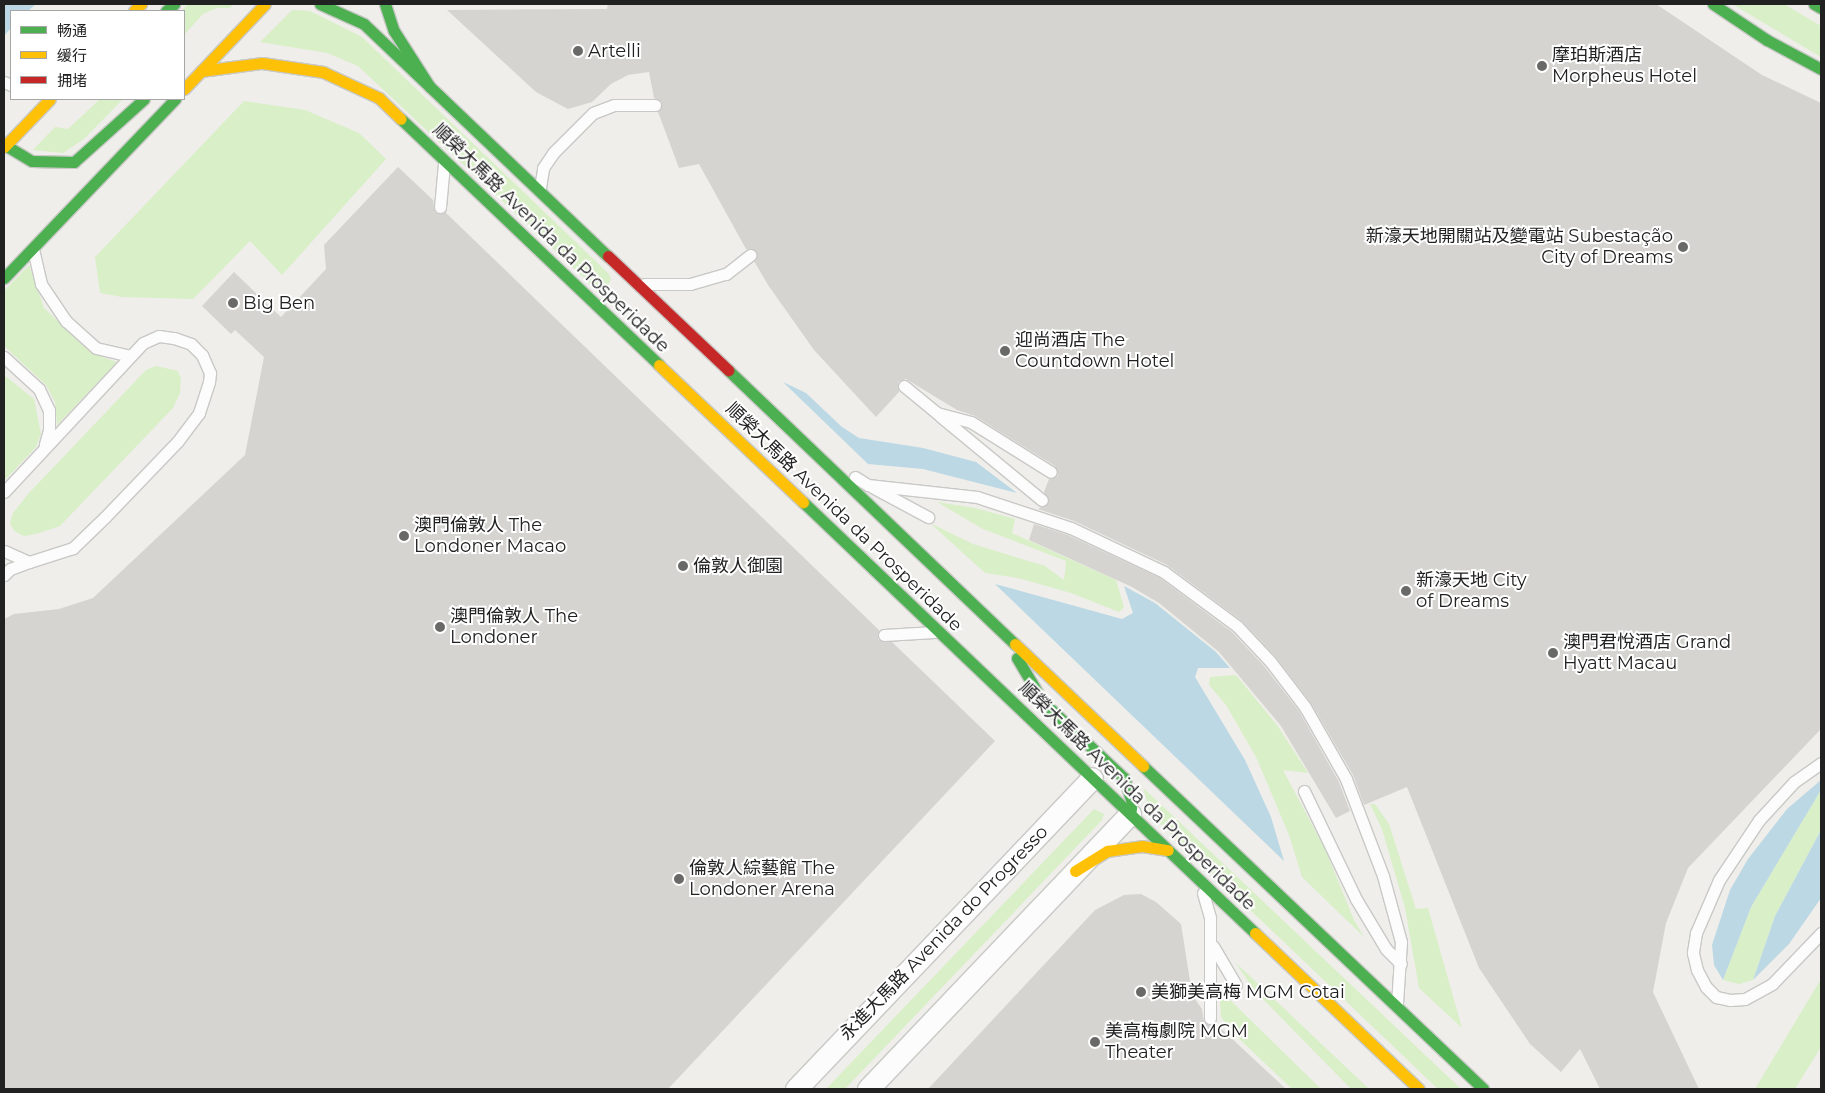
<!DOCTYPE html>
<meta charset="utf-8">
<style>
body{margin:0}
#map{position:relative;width:1825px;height:1093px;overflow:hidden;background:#efeeea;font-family:Montserrat,"Noto Sans SC",sans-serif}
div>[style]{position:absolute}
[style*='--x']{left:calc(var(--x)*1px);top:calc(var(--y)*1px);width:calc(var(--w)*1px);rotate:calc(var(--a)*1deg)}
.grass>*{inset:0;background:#d9efc7}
.water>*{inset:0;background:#bbd8e4}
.building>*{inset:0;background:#d6d4d1}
.roads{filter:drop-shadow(1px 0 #c8c8c6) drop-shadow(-1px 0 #c8c8c6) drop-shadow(0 1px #c8c8c6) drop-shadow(0 -1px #c8c8c6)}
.lane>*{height:11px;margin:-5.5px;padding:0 5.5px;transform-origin:5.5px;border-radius:5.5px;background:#fdfcfc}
.street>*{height:21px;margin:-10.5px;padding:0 10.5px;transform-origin:10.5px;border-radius:10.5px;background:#fdfcfc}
.fast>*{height:11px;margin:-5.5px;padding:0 5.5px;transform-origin:5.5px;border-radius:5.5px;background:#4caf50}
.slow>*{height:11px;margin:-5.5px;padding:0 5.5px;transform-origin:5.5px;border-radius:5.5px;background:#ffc107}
.jam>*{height:11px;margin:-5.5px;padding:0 5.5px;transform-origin:5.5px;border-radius:5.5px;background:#c62828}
.dots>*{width:14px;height:14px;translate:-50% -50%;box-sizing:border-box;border:2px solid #fff;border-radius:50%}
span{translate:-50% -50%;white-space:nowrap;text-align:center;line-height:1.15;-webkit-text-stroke:4px #fff;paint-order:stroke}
.poi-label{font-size:18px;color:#212121}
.left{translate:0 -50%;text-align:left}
.right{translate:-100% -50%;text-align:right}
.street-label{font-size:18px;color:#212121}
.frame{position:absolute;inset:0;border:5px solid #212121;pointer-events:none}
.legend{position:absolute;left:10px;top:10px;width:175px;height:90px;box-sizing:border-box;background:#fff;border:1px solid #a6a6a6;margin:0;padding:6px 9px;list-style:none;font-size:15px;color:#212121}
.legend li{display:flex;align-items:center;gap:10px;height:25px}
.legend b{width:25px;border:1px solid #a6a6a6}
</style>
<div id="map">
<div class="grass">
<i style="clip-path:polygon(188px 4px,234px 4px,230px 8px,217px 8px,203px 14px,184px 35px,181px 11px)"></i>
<i style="clip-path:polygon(1732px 4px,1784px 4px,1821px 26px,1821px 57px)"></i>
<i style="clip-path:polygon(292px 10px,310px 11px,362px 37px,609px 274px,611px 280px,605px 289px,594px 287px,358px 66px,327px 53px,260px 42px)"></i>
<i style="clip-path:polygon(100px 99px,123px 99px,84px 139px,63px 153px,33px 150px,55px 127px,68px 129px)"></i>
<i style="clip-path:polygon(244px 101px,305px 110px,359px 133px,386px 159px,282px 275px,250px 241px,193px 299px,122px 297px,100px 293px,95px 257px)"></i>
<i style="clip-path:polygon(29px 265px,44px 308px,81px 343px,102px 357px,117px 362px,57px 425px,55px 402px,46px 385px,4px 346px,4px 291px)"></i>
<i style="clip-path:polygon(156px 366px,178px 371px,181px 379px,180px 393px,173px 408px,60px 526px,36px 534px,24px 536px,14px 531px,10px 523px,13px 513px,28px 494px,146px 370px)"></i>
<i style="clip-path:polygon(4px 375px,34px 399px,41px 434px,36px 447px,4px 481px)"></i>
<i style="clip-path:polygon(937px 502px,975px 508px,1015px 519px,1012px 533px,1116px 580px,1124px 607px,1119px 612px,1071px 593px,1018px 578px,985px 573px,930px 523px,973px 544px,1045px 566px,1064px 580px,1066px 561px,983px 529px)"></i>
<i style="clip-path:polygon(1236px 675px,1277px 725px,1308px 773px,1283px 770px,1325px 849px,1354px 920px,1364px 937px,1302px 877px,1289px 835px,1256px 757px,1226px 705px,1209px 685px,1210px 677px)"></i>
<i style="clip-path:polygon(1143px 788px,1153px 797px,1461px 1089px,1438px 1089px,1157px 821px,1151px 814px)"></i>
<i style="clip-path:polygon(1821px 790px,1821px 830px,1775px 916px,1753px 980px,1739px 984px,1723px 980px,1751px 907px)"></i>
<i style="clip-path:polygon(1370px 804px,1375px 804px,1389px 824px,1416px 909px,1428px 908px,1462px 1028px,1419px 988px,1405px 908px,1382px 829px)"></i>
<i style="clip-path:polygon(1094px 809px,1104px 814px,1102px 820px,845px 1089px,826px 1089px)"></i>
<i style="clip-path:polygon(1235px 962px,1369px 1089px,1351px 1089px,1255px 991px)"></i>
<i style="clip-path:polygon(1821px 979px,1821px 1047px,1795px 1089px,1755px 1089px)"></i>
<i style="clip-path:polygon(1219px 984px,1230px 1000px,1321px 1089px,1292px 1089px,1230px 1030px,1221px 1017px)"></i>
</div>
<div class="water">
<i style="clip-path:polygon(4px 4px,36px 4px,28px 11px,11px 11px,11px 28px,4px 36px)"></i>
<i style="clip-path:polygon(783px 382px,806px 393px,842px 427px,859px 438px,923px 448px,976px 462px,1017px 493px,923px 469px,868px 464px)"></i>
<i style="clip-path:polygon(995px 584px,1122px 619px,1133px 613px,1124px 586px,1155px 603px,1216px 652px,1230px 668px,1198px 668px,1195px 677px,1245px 760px,1271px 817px,1284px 861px)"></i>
<i style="clip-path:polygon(1821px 780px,1821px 790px,1751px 907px,1723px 980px,1714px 965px,1712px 945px,1730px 890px,1748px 859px,1787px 809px)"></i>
<i style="clip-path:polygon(1821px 830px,1821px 898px,1789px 944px,1753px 980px,1775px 916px)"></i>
</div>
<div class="building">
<i style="clip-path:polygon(608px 4px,1656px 4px,1762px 75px,1821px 103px,1821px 729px,1688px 868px,1666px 923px,1653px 992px,1699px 1089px,1600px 1089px,1580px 1049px,1561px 1072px,1530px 1044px,1479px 968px,1407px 787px,1364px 805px,1353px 775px,1311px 703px,1275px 656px,1242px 621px,1167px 565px,1074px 521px,1038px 509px,1049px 502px,1044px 492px,1049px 479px,1058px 476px,1055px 466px,975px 416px,957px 410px,906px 379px,898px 382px,899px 392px,876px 417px,814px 350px,768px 285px,754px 261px,756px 251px,746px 249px,699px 164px,679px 168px,658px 112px,662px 108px,662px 102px,654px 98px,649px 72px,628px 75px,611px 84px,592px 102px,568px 109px,536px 92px,447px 10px,607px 9px)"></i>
<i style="clip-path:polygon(398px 167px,433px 200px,435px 213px,445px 212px,879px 630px,878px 640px,892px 642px,995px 741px,668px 1089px,4px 1089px,4px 619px,14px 614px,59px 609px,93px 598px,245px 455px,264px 357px,235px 330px,231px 334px,202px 306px,234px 272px,281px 317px,326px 269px,324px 245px)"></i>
<i style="clip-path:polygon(1034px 524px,1068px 535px,1160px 578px,1232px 632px,1264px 666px,1299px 711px,1339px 782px,1350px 811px,1336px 818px,1281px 726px,1219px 652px,1159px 603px,1132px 587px,1029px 540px)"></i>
<i style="clip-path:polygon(1141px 894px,1156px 902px,1181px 924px,1190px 981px,1195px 999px,1202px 1009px,1204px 1022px,1210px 1025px,1215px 1023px,1286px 1089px,928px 1089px,1095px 910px,1124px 895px)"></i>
</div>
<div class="roads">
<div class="lane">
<i style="--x:4;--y:82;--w:8;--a:23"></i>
<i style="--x:540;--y:188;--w:20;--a:-81"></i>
<i style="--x:543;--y:168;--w:18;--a:-56"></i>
<i style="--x:553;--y:153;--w:57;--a:-45"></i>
<i style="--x:593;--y:113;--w:22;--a:-21"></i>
<i style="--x:614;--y:105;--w:41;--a:0"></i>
<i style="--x:440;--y:207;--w:43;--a:-84.7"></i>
<i style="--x:33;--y:249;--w:36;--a:77"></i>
<i style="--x:41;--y:284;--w:45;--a:56"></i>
<i style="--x:66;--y:321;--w:40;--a:42"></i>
<i style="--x:96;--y:348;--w:35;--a:13"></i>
<i style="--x:644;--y:284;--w:46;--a:0"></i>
<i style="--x:690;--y:284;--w:37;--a:-16"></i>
<i style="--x:726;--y:274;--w:31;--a:-38"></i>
<i style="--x:4;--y:357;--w:47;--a:42.4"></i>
<i style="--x:39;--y:389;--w:23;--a:65"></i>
<i style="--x:49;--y:410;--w:20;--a:90"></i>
<i style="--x:49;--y:430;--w:15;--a:106"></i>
<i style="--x:904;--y:386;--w:43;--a:39.3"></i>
<i style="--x:937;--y:413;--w:35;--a:15"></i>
<i style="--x:971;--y:422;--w:94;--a:32"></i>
<i style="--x:940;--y:416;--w:132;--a:39.5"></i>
<i style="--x:855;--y:477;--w:15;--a:32"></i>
<i style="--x:868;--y:485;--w:110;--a:6.3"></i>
<i style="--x:977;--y:497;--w:99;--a:18.3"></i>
<i style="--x:1071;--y:528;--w:103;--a:25.3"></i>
<i style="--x:1164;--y:572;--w:91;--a:36.5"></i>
<i style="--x:1237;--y:626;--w:48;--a:46.7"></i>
<i style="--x:1270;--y:661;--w:58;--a:52.7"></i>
<i style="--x:1305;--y:707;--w:83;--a:60.3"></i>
<i style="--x:1346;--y:779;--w:104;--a:69.1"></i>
<i style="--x:1383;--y:876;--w:68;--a:74.7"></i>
<i style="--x:1401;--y:942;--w:62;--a:93.7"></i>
<i style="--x:872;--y:487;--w:64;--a:28.2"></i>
<i style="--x:4;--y:492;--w:204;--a:-47"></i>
<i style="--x:143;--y:343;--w:17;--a:-24"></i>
<i style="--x:159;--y:336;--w:15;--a:8"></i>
<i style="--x:174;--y:338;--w:18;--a:19"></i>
<i style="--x:191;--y:344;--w:16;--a:45"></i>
<i style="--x:202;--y:355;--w:20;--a:66"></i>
<i style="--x:210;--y:373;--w:9;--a:96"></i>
<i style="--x:209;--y:382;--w:33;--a:108"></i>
<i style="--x:199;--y:413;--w:36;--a:127"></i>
<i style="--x:177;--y:442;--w:104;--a:133.8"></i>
<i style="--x:105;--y:517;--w:45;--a:135.9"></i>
<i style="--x:73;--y:548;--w:46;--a:162.3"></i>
<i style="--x:29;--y:562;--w:27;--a:-156"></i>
<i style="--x:4;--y:575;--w:8;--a:-45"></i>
<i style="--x:10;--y:569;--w:20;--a:-20"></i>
<i style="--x:884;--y:635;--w:50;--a:-3.4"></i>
<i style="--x:1821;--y:763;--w:33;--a:145"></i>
<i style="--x:1794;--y:782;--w:52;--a:132.6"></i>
<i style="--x:1759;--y:820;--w:72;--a:123.7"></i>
<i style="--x:1719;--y:880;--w:58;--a:113.5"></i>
<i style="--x:1696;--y:933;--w:20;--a:99"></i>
<i style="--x:1693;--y:953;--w:17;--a:77"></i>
<i style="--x:1697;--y:970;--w:19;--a:62"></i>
<i style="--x:1706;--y:987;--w:14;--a:45"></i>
<i style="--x:1716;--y:997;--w:14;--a:12"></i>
<i style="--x:1730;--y:1000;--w:15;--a:-4"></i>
<i style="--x:1745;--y:999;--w:31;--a:-29"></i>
<i style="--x:1772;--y:984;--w:71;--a:-46.1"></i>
<i style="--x:1304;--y:791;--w:120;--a:64.3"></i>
<i style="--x:1356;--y:899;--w:58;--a:59"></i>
<i style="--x:1386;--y:949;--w:21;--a:45"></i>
<i style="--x:1203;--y:893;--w:26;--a:74"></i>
<i style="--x:1210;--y:918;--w:100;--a:90"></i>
<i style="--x:1213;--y:946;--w:45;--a:59.5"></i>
</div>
<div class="street">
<i style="--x:796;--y:1089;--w:429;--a:-46.4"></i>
<i style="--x:868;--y:1089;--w:380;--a:-46.4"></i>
</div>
<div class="fast">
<i style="--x:320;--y:4;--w:48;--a:24.4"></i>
<i style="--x:364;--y:24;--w:337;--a:43.6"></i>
<i style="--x:385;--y:4;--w:28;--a:72"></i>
<i style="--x:394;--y:31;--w:67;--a:57.3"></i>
<i style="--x:1713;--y:4;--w:65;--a:33.7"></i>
<i style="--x:1767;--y:40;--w:61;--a:28.2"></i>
<i style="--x:1814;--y:4;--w:8;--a:30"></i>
<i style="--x:166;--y:11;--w:11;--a:-41"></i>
<i style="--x:401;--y:119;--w:356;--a:43.6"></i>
<i style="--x:5;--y:145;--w:31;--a:31"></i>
<i style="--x:32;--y:161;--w:42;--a:1.4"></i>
<i style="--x:74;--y:162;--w:94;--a:-42"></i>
<i style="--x:4;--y:278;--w:248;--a:-46.3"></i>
<i style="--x:728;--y:370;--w:397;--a:43.7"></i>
<i style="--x:803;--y:502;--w:625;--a:43.64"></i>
<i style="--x:1017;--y:658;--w:51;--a:59.4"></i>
<i style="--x:1043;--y:702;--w:111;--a:43.2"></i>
<i style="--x:1124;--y:778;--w:25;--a:72"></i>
<i style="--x:1132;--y:802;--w:12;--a:99"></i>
<i style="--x:1143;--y:766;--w:469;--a:43.5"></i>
</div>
<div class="slow">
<i style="--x:134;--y:11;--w:10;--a:-45"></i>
<i style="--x:201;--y:71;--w:62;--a:-7.5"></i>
<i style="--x:262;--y:63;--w:62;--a:8.4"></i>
<i style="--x:323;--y:72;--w:62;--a:24.9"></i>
<i style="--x:379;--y:98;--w:30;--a:44"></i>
<i style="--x:184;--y:89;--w:117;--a:-46.4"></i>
<i style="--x:4;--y:147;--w:66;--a:-46.2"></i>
<i style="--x:659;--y:365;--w:199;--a:43.6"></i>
<i style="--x:1015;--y:644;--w:177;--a:43.6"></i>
<i style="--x:1075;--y:871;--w:38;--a:-32"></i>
<i style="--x:1107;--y:851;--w:35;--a:-8"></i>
<i style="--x:1142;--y:846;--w:26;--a:9"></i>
<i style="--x:1255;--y:933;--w:226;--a:43.6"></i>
</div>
<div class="jam">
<i style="--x:608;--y:256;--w:166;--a:43.5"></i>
</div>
</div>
<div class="dots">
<i style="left:578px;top:51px;background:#696967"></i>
<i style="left:1542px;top:66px;background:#696967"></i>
<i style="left:1683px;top:247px;background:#696967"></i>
<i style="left:233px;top:303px;background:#696967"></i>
<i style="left:1005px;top:351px;background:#696967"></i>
<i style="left:404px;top:536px;background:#696967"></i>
<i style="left:683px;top:566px;background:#696967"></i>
<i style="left:1406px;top:591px;background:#696967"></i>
<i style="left:440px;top:627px;background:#696967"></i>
<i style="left:1553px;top:653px;background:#696967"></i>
<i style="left:679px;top:879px;background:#696967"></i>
<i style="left:1141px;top:992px;background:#696967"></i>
<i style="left:1095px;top:1042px;background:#696967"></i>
</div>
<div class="poi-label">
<span class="left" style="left:588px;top:51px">Artelli</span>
<span class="left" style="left:1552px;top:66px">摩珀斯酒店<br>Morpheus Hotel</span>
<span class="right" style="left:1673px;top:247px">新濠天地開關站及變電站 Subestação<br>City of Dreams</span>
<span class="left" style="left:243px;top:303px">Big Ben</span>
<span class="left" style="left:1015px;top:351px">迎尚酒店 The<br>Countdown Hotel</span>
<span class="left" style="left:414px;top:536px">澳門倫敦人 The<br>Londoner Macao</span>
<span class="left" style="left:693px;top:566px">倫敦人御園</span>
<span class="left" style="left:1416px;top:591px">新濠天地 City<br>of Dreams</span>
<span class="left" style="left:450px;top:627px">澳門倫敦人 The<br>Londoner</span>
<span class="left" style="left:1563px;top:653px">澳門君悅酒店 Grand<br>Hyatt Macau</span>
<span class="left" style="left:689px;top:879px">倫敦人綜藝館 The<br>Londoner Arena</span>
<span class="left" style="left:1151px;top:992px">美獅美高梅 MGM Cotai</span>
<span class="left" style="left:1105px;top:1042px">美高梅劇院 MGM<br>Theater</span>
</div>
<div class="street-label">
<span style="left:551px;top:238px;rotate:44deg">順榮大馬路 Avenida da Prosperidade</span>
<span style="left:844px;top:517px;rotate:44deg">順榮大馬路 Avenida da Prosperidade</span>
<span style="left:1137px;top:796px;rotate:44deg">順榮大馬路 Avenida da Prosperidade</span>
<span style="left:944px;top:933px;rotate:-46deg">永進大馬路 Avenida do Progresso</span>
</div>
<div class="frame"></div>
<ul class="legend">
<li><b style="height:6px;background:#4caf50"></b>畅通</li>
<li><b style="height:6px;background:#ffc107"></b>缓行</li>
<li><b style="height:6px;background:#c62828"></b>拥堵</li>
</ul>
</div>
